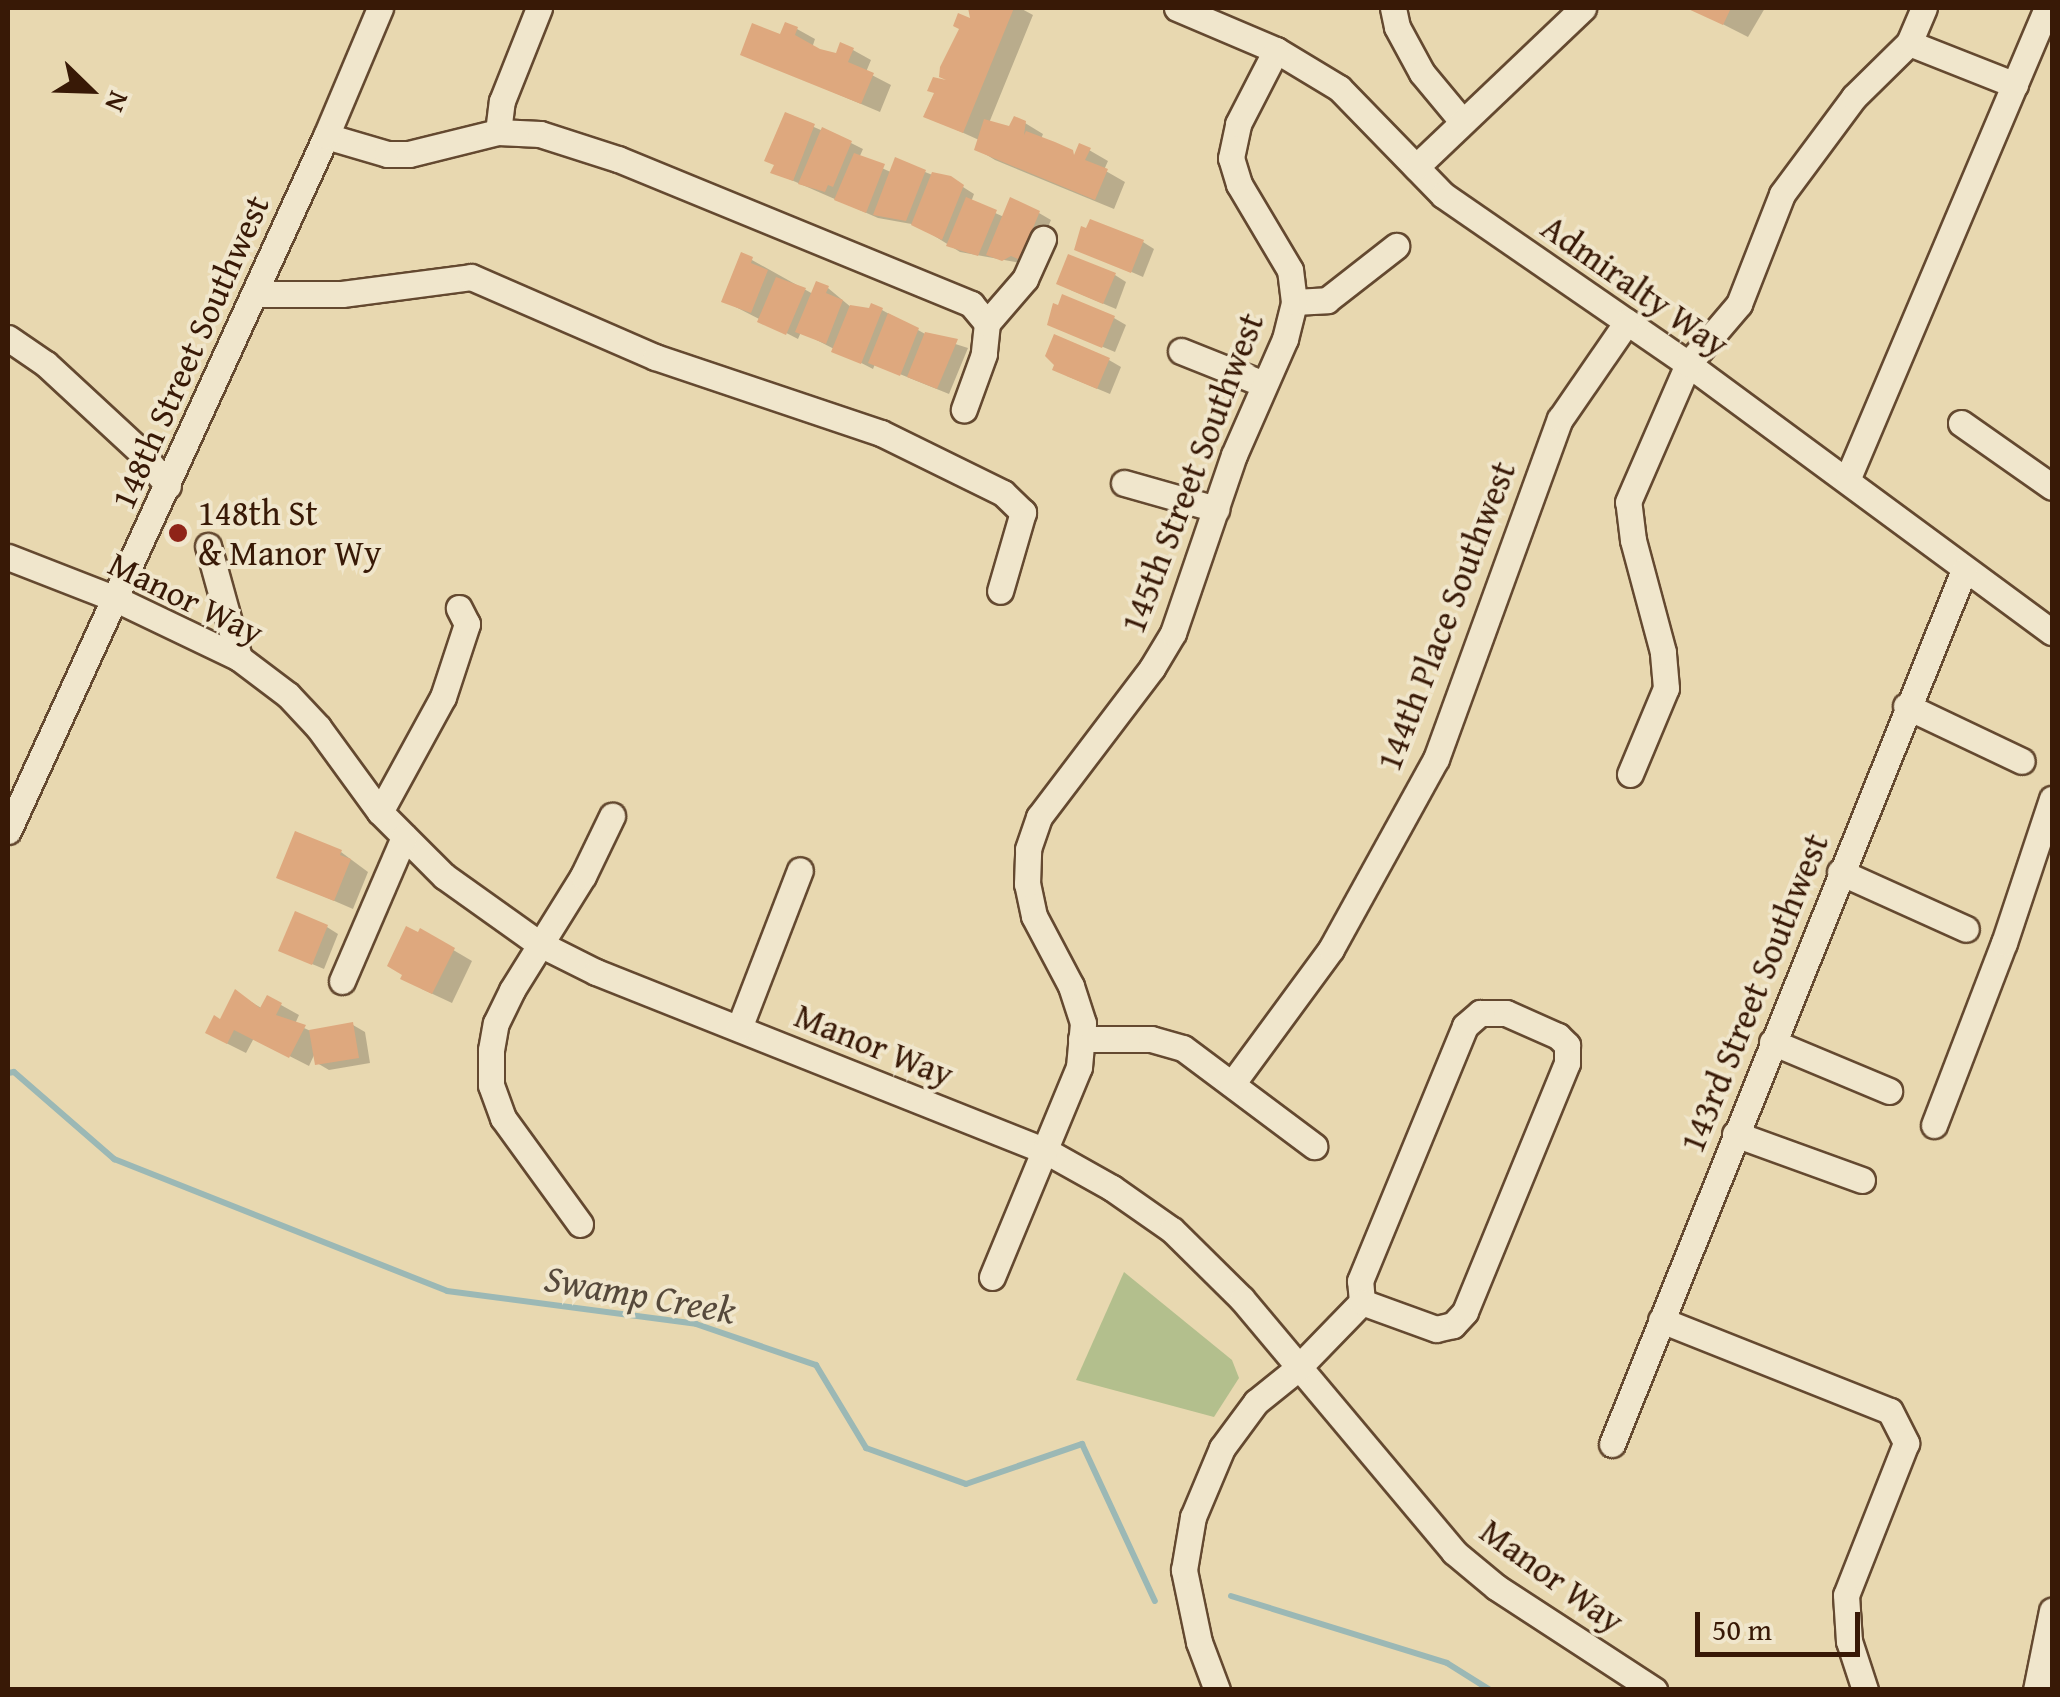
<!DOCTYPE html>
<style>
body{margin:0}
#map{position:relative;width:2060px;height:1697px;overflow:hidden;background:#e8d8b0;font-family:"Gentium Book Plus",serif}
div>[style]{position:absolute}
[style*='--x']{left:calc(var(--x)*1px);top:calc(var(--y)*1px);width:calc(var(--w)*1px);rotate:calc(var(--a)*1deg)}
.green>*{inset:0;background:#b3bf8d}
.shadow>*{inset:0;background:#0003}
.stream>*{height:6px;margin:-3px;padding:0 3px;transform-origin:3px;border-radius:3px;background:#9bb8b5}
.building>*{inset:0;background:#dea87e}
.roads{filter:drop-shadow(2px 0 #644930) drop-shadow(-2px 0 #644930) drop-shadow(0 2px #644930) drop-shadow(0 -2px #644930)}
.minor>*{height:25px;margin:-12.5px;padding:0 12.5px;transform-origin:12.5px;border-radius:12.5px;background:#f0e6cc}
.dots>*{width:28px;height:28px;translate:-50% -50%;box-sizing:border-box;border:5px solid #f0e6cc;border-radius:50%}
span{translate:-50% -50%;white-space:nowrap;text-align:center;line-height:1.15;-webkit-text-stroke:8px #f0e6cc;paint-order:stroke}
.street-label{font-size:35px;color:#381906}
.poi-label{font-size:35px;color:#381906}
.left{translate:0 -50%;text-align:left}
.water-label{font-size:38px;color:#56493b;font-style:italic}
.frame{position:absolute;inset:0;border:10px solid #381906;pointer-events:none}
.north{position:absolute;left:40px;top:40px;width:100px;height:100px;-webkit-text-stroke:8px #f0e6cc;paint-order:stroke;rotate:113deg;font-size:28px;font-weight:700;line-height:40px;text-align:center;color:#381906}
.north::after{content:'';display:block;margin:auto;width:35px;height:45px;background:#381906;clip-path:polygon(50% 0,100% 100%,50% 72%,0 100%)}
.scale{position:absolute;left:1695px;top:1612px;width:165px;height:45px;box-sizing:border-box;border:5px solid #381906;border-top:0;padding-left:12px;font-size:30px;line-height:35px;white-space:nowrap;color:#381906;-webkit-text-stroke:8px #f0e6cc;paint-order:stroke}
</style>
<div id="map">
<div class="green">
<i style="clip-path:polygon(1124px 1272px,1232px 1360px,1239px 1378px,1214px 1417px,1076px 1380px)"></i>
</div>
<div class="shadow">
<i style="clip-path:polygon(971px 8px,1020px 8px,1033px 15px,989px 123px,1011px 129px,1025px 123px,1043px 134px,1041px 139px,1073px 168px,1089px 150px,1108px 161px,1104px 170px,1125px 182px,1114px 209px,995px 160px,977px 149px,979px 140px,926px 116px,954px 84px,979px 24px,969px 12px)"></i>
<i style="clip-path:polygon(1691px 8px,1765px 8px,1748px 37px)"></i>
<i style="clip-path:polygon(797px 29px,815px 39px,812px 48px,838px 56px,853px 50px,871px 60px,866px 72px,891px 85px,880px 112px,743px 54px)"></i>
<i style="clip-path:polygon(786px 115px,851px 143px,863px 149px,859px 158px,893px 173px,925px 172px,963px 187px,974px 194px,971px 202px,1004px 217px,1039px 213px,1051px 220px,1032px 265px,960px 252px,917px 225px,878px 218px,773px 172px)"></i>
<i style="clip-path:polygon(1143px 242px,1154px 249px,1143px 277px,1088px 253px)"></i>
<i style="clip-path:polygon(743px 255px,813px 294px,828px 288px,852px 308px,882px 310px,927px 335px,968px 348px,949px 394px,875px 364px,873px 369px,801px 332px,798px 339px,724px 301px)"></i>
<i style="clip-path:polygon(1115px 275px,1126px 282px,1116px 309px,1071px 290px)"></i>
<i style="clip-path:polygon(1114px 318px,1126px 325px,1115px 352px,1060px 329px)"></i>
<i style="clip-path:polygon(1109px 360px,1121px 367px,1110px 394px,1067px 376px)"></i>
<i style="clip-path:polygon(341px 852px,368px 872px,353px 909px,279px 877px)"></i>
<i style="clip-path:polygon(327px 927px,338px 934px,324px 969px,293px 956px)"></i>
<i style="clip-path:polygon(421px 931px,472px 961px,452px 1003px,422px 989px)"></i>
<i style="clip-path:polygon(236px 993px,263px 1009px,281px 1005px,299px 1015px,295px 1024px,313px 1032px,353px 1025px,365px 1032px,370px 1063px,329px 1070px,317px 1063px,315px 1053px,309px 1066px,254px 1038px,246px 1053px,226px 1043px,222px 1022px)"></i>
</div>
<div class="stream">
<i style="--x:8;--y:1073;--w:6;--a:-9"></i>
<i style="--x:14;--y:1072;--w:133;--a:41"></i>
<i style="--x:114;--y:1159;--w:358;--a:21.6"></i>
<i style="--x:447;--y:1291;--w:251;--a:7.5"></i>
<i style="--x:696;--y:1324;--w:127;--a:18.9"></i>
<i style="--x:816;--y:1365;--w:97;--a:58.9"></i>
<i style="--x:866;--y:1448;--w:106;--a:19.8"></i>
<i style="--x:966;--y:1484;--w:123;--a:-19"></i>
<i style="--x:1082;--y:1444;--w:173;--a:65.1"></i>
<i style="--x:1231;--y:1596;--w:226;--a:17.2"></i>
<i style="--x:1447;--y:1663;--w:51;--a:32.1"></i>
</div>
<div class="building">
<i style="clip-path:polygon(968px 8px,1014px 8px,963px 133px,923px 117px,934px 93px,927px 91px,933px 77px,946px 80px,939px 77px,940px 67px,959px 29px,953px 26px,958px 13px,970px 18px)"></i>
<i style="clip-path:polygon(1686px 8px,1731px 8px,1723px 25px)"></i>
<i style="clip-path:polygon(785px 22px,798px 27px,795px 35px,820px 49px,836px 53px,840px 42px,854px 48px,848px 62px,874px 73px,861px 104px,740px 55px,752px 23px,780px 34px)"></i>
<i style="clip-path:polygon(785px 112px,815px 124px,793px 181px,770px 173px,774px 165px,764px 161px)"></i>
<i style="clip-path:polygon(1014px 116px,1026px 121px,1024px 135px,1026px 131px,1055px 142px,1073px 150px,1074px 155px,1079px 143px,1091px 148px,1085px 160px,1108px 169px,1095px 200px,974px 150px,984px 119px,1009px 126px)"></i>
<i style="clip-path:polygon(822px 127px,852px 141px,833px 187px,828px 185px,825px 192px,798px 184px)"></i>
<i style="clip-path:polygon(854px 153px,885px 164px,866px 213px,834px 200px)"></i>
<i style="clip-path:polygon(895px 157px,926px 170px,906px 221px,873px 215px)"></i>
<i style="clip-path:polygon(932px 172px,951px 176px,964px 185px,942px 240px,911px 225px)"></i>
<i style="clip-path:polygon(966px 197px,997px 210px,978px 256px,946px 246px)"></i>
<i style="clip-path:polygon(1010px 197px,1040px 211px,1020px 260px,1011px 256px,1002px 261px,986px 255px)"></i>
<i style="clip-path:polygon(1090px 219px,1144px 240px,1131px 273px,1074px 250px,1081px 226px,1086px 228px)"></i>
<i style="clip-path:polygon(741px 252px,753px 257px,751px 263px,768px 270px,751px 313px,721px 302px)"></i>
<i style="clip-path:polygon(1068px 254px,1116px 273px,1103px 304px,1056px 284px)"></i>
<i style="clip-path:polygon(776px 277px,806px 288px,786px 335px,757px 322px)"></i>
<i style="clip-path:polygon(816px 281px,829px 286px,826px 293px,843px 300px,826px 344px,795px 332px)"></i>
<i style="clip-path:polygon(1062px 294px,1115px 316px,1102px 348px,1047px 325px,1053px 303px,1058px 305px)"></i>
<i style="clip-path:polygon(871px 303px,883px 308px,861px 364px,831px 352px,850px 305px,869px 308px)"></i>
<i style="clip-path:polygon(888px 313px,919px 328px,900px 376px,868px 363px)"></i>
<i style="clip-path:polygon(925px 332px,958px 339px,937px 389px,907px 377px)"></i>
<i style="clip-path:polygon(1054px 334px,1110px 358px,1097px 389px,1052px 370px,1054px 365px,1045px 356px)"></i>
<i style="clip-path:polygon(295px 831px,342px 850px,340px 855px,351px 859px,334px 901px,276px 878px)"></i>
<i style="clip-path:polygon(295px 911px,328px 925px,312px 965px,278px 951px)"></i>
<i style="clip-path:polygon(406px 926px,418px 932px,420px 928px,455px 948px,432px 994px,400px 979px,402px 975px,387px 966px)"></i>
<i style="clip-path:polygon(235px 989px,260px 1008px,267px 995px,282px 1003px,276px 1015px,306px 1025px,289px 1058px,234px 1030px,227px 1044px,205px 1033px,214px 1015px,220px 1019px)"></i>
<i style="clip-path:polygon(353px 1022px,359px 1058px,315px 1065px,309px 1030px)"></i>
</div>
<div class="roads">
<div class="minor">
<i style="--x:1177;--y:8;--w:108;--a:23"></i>
<i style="--x:1276;--y:50;--w:74;--a:31.1"></i>
<i style="--x:1339;--y:88;--w:149;--a:45.8"></i>
<i style="--x:1443;--y:195;--w:298;--a:34.6"></i>
<i style="--x:1688;--y:364;--w:452;--a:36.4"></i>
<i style="--x:1393;--y:8;--w:19;--a:78"></i>
<i style="--x:1397;--y:27;--w:52;--a:61.5"></i>
<i style="--x:1422;--y:73;--w:62;--a:50.2"></i>
<i style="--x:1909;--y:43;--w:114;--a:21.6"></i>
<i style="--x:498;--y:132;--w:31;--a:-83"></i>
<i style="--x:502;--y:101;--w:100;--a:-68.3"></i>
<i style="--x:326;--y:136;--w:64;--a:16.4"></i>
<i style="--x:387;--y:154;--w:22;--a:0"></i>
<i style="--x:409;--y:154;--w:92;--a:-13.9"></i>
<i style="--x:498;--y:132;--w:42;--a:2.7"></i>
<i style="--x:540;--y:134;--w:82;--a:17.8"></i>
<i style="--x:618;--y:159;--w:382;--a:22.3"></i>
<i style="--x:971;--y:304;--w:25;--a:50"></i>
<i style="--x:987;--y:323;--w:31;--a:96"></i>
<i style="--x:984;--y:354;--w:59;--a:110"></i>
<i style="--x:1416;--y:167;--w:231;--a:-43.6"></i>
<i style="--x:254;--y:294;--w:88;--a:0"></i>
<i style="--x:342;--y:294;--w:130;--a:-7.5"></i>
<i style="--x:471;--y:277;--w:201;--a:23.5"></i>
<i style="--x:655;--y:357;--w:238;--a:18.6"></i>
<i style="--x:881;--y:433;--w:136;--a:26.2"></i>
<i style="--x:1003;--y:493;--w:28;--a:44"></i>
<i style="--x:1023;--y:512;--w:82;--a:106.2"></i>
<i style="--x:1294;--y:302;--w:33;--a:-3"></i>
<i style="--x:1327;--y:300;--w:88;--a:-38"></i>
<i style="--x:987;--y:323;--w:58;--a:-49.2"></i>
<i style="--x:1025;--y:279;--w:44;--a:-65.8"></i>
<i style="--x:8;--y:338;--w:46;--a:34.4"></i>
<i style="--x:46;--y:364;--w:127;--a:42.8"></i>
<i style="--x:139;--y:450;--w:46;--a:51.1"></i>
<i style="--x:1181;--y:351;--w:89;--a:21.7"></i>
<i style="--x:1961;--y:423;--w:111;--a:35.1"></i>
<i style="--x:1847;--y:480;--w:513;--a:-67.04"></i>
<i style="--x:1124;--y:483;--w:96;--a:15.8"></i>
<i style="--x:208;--y:546;--w:116;--a:74.5"></i>
<i style="--x:8;--y:557;--w:116;--a:21.3"></i>
<i style="--x:116;--y:599;--w:136;--a:25.6"></i>
<i style="--x:239;--y:658;--w:61;--a:37.1"></i>
<i style="--x:288;--y:695;--w:44;--a:46.8"></i>
<i style="--x:318;--y:727;--w:105;--a:53.9"></i>
<i style="--x:380;--y:812;--w:91;--a:45"></i>
<i style="--x:444;--y:876;--w:115;--a:35.5"></i>
<i style="--x:538;--y:943;--w:65;--a:26.6"></i>
<i style="--x:596;--y:972;--w:484;--a:21.7"></i>
<i style="--x:1046;--y:1151;--w:76;--a:29.3"></i>
<i style="--x:1112;--y:1188;--w:73;--a:35"></i>
<i style="--x:1172;--y:1230;--w:98;--a:44.6"></i>
<i style="--x:1242;--y:1299;--w:330;--a:50"></i>
<i style="--x:1454;--y:1552;--w:55;--a:39.8"></i>
<i style="--x:1496;--y:1587;--w:189;--a:33.1"></i>
<i style="--x:1906;--y:706;--w:128;--a:25.4"></i>
<i style="--x:1630;--y:774;--w:93;--a:-67.3"></i>
<i style="--x:1666;--y:688;--w:36;--a:-95"></i>
<i style="--x:1663;--y:652;--w:116;--a:-105"></i>
<i style="--x:1633;--y:540;--w:38;--a:-97"></i>
<i style="--x:1628;--y:502;--w:150;--a:-66.5"></i>
<i style="--x:1688;--y:364;--w:79;--a:-49.6"></i>
<i style="--x:1739;--y:304;--w:118;--a:-68.6"></i>
<i style="--x:1782;--y:194;--w:121;--a:-53.4"></i>
<i style="--x:1854;--y:97;--w:77;--a:-44.5"></i>
<i style="--x:1909;--y:43;--w:38;--a:-67"></i>
<i style="--x:380;--y:812;--w:131;--a:-61.3"></i>
<i style="--x:443;--y:697;--w:77;--a:-71.8"></i>
<i style="--x:467;--y:624;--w:18;--a:-117"></i>
<i style="--x:8;--y:831;--w:764;--a:-65.41"></i>
<i style="--x:326;--y:136;--w:139;--a:-67.1"></i>
<i style="--x:1840;--y:872;--w:138;--a:24.3"></i>
<i style="--x:342;--y:981;--w:157;--a:-66.7"></i>
<i style="--x:739;--y:1028;--w:169;--a:-68.9"></i>
<i style="--x:1081;--y:1039;--w:70;--a:0"></i>
<i style="--x:1151;--y:1039;--w:33;--a:16"></i>
<i style="--x:1183;--y:1048;--w:164;--a:36.8"></i>
<i style="--x:1772;--y:1042;--w:127;--a:22.7"></i>
<i style="--x:1232;--y:1084;--w:167;--a:-53.7"></i>
<i style="--x:1331;--y:949;--w:217;--a:-61.1"></i>
<i style="--x:1436;--y:759;--w:362;--a:-70"></i>
<i style="--x:1560;--y:419;--w:118;--a:-55.4"></i>
<i style="--x:1934;--y:1125;--w:195;--a:-69"></i>
<i style="--x:2004;--y:943;--w:152;--a:-71.6"></i>
<i style="--x:1735;--y:1134;--w:135;--a:19.9"></i>
<i style="--x:580;--y:1224;--w:131;--a:-126"></i>
<i style="--x:503;--y:1118;--w:35;--a:-110"></i>
<i style="--x:491;--y:1085;--w:35;--a:-90"></i>
<i style="--x:491;--y:1050;--w:27;--a:-80"></i>
<i style="--x:496;--y:1023;--w:37;--a:-64"></i>
<i style="--x:512;--y:990;--w:134;--a:-58.1"></i>
<i style="--x:583;--y:876;--w:67;--a:-64.2"></i>
<i style="--x:992;--y:1277;--w:227;--a:-67.5"></i>
<i style="--x:1079;--y:1067;--w:44;--a:-84.8"></i>
<i style="--x:1083;--y:1023;--w:39;--a:-108"></i>
<i style="--x:1071;--y:986;--w:79;--a:-117.9"></i>
<i style="--x:1034;--y:916;--w:33;--a:-102"></i>
<i style="--x:1027;--y:884;--w:35;--a:-88"></i>
<i style="--x:1028;--y:849;--w:34;--a:-71"></i>
<i style="--x:1039;--y:817;--w:187;--a:-52.8"></i>
<i style="--x:1152;--y:668;--w:41;--a:-59"></i>
<i style="--x:1173;--y:633;--w:188;--a:-71.1"></i>
<i style="--x:1234;--y:455;--w:127;--a:-66.3"></i>
<i style="--x:1285;--y:339;--w:38;--a:-76"></i>
<i style="--x:1294;--y:302;--w:32;--a:-97"></i>
<i style="--x:1290;--y:270;--w:100;--a:-120.7"></i>
<i style="--x:1239;--y:184;--w:27;--a:-107"></i>
<i style="--x:1231;--y:158;--w:35;--a:-78"></i>
<i style="--x:1238;--y:124;--w:83;--a:-62.8"></i>
<i style="--x:1661;--y:1320;--w:246;--a:21.7"></i>
<i style="--x:1890;--y:1411;--w:36;--a:63"></i>
<i style="--x:1906;--y:1443;--w:163;--a:111.5"></i>
<i style="--x:1846;--y:1595;--w:46;--a:86.3"></i>
<i style="--x:1849;--y:1641;--w:52;--a:71.9"></i>
<i style="--x:1612;--y:1444;--w:942;--a:-68.06"></i>
<i style="--x:1217;--y:1690;--w:51;--a:-110.6"></i>
<i style="--x:1199;--y:1642;--w:74;--a:-101.8"></i>
<i style="--x:1184;--y:1570;--w:54;--a:-80.4"></i>
<i style="--x:1193;--y:1517;--w:75;--a:-67.2"></i>
<i style="--x:1222;--y:1448;--w:57;--a:-53.5"></i>
<i style="--x:1256;--y:1402;--w:53;--a:-38.8"></i>
<i style="--x:1297;--y:1369;--w:93;--a:-45.9"></i>
<i style="--x:1362;--y:1302;--w:21;--a:-95"></i>
<i style="--x:1360;--y:1281;--w:276;--a:-67.6"></i>
<i style="--x:1465;--y:1026;--w:20;--a:-41"></i>
<i style="--x:1480;--y:1013;--w:26;--a:0"></i>
<i style="--x:1506;--y:1013;--w:57;--a:23.9"></i>
<i style="--x:1558;--y:1036;--w:13;--a:45"></i>
<i style="--x:1567;--y:1045;--w:18;--a:90"></i>
<i style="--x:1567;--y:1063;--w:269;--a:112.3"></i>
<i style="--x:1465;--y:1312;--w:18;--a:133"></i>
<i style="--x:1453;--y:1325;--w:17;--a:167"></i>
<i style="--x:1436;--y:1329;--w:79;--a:-160"></i>
<i style="--x:2036;--y:1690;--w:81;--a:-78.6"></i>
</div>
</div>
<div class="dots">
<i style="left:178px;top:533px;background:#8f2418"></i>
</div>
<div class="street-label">
<span style="left:1635px;top:286px;rotate:35deg">Admiralty Way</span>
<span style="left:190px;top:352px;rotate:-66deg">148th Street Southwest</span>
<span style="left:1192px;top:473px;rotate:-69deg">145th Street Southwest</span>
<span style="left:186px;top:598px;rotate:26deg">Manor Way</span>
<span style="left:1446px;top:616px;rotate:-69deg">144th Place Southwest</span>
<span style="left:1754px;top:993px;rotate:-68deg">143rd Street Southwest</span>
<span style="left:874px;top:1045px;rotate:22deg">Manor Way</span>
<span style="left:1552px;top:1576px;rotate:36deg">Manor Way</span>
</div>
<div class="poi-label">
<span class="left" style="left:198px;top:533px">148th St<br>&amp; Manor Wy</span>
</div>
<div class="water-label">
<span style="left:640px;top:1294px;rotate:10deg">Swamp Creek</span>
</div>
<div class="frame"></div>
<div class="north">N</div>
<div class="scale">50 m</div>
</div>
